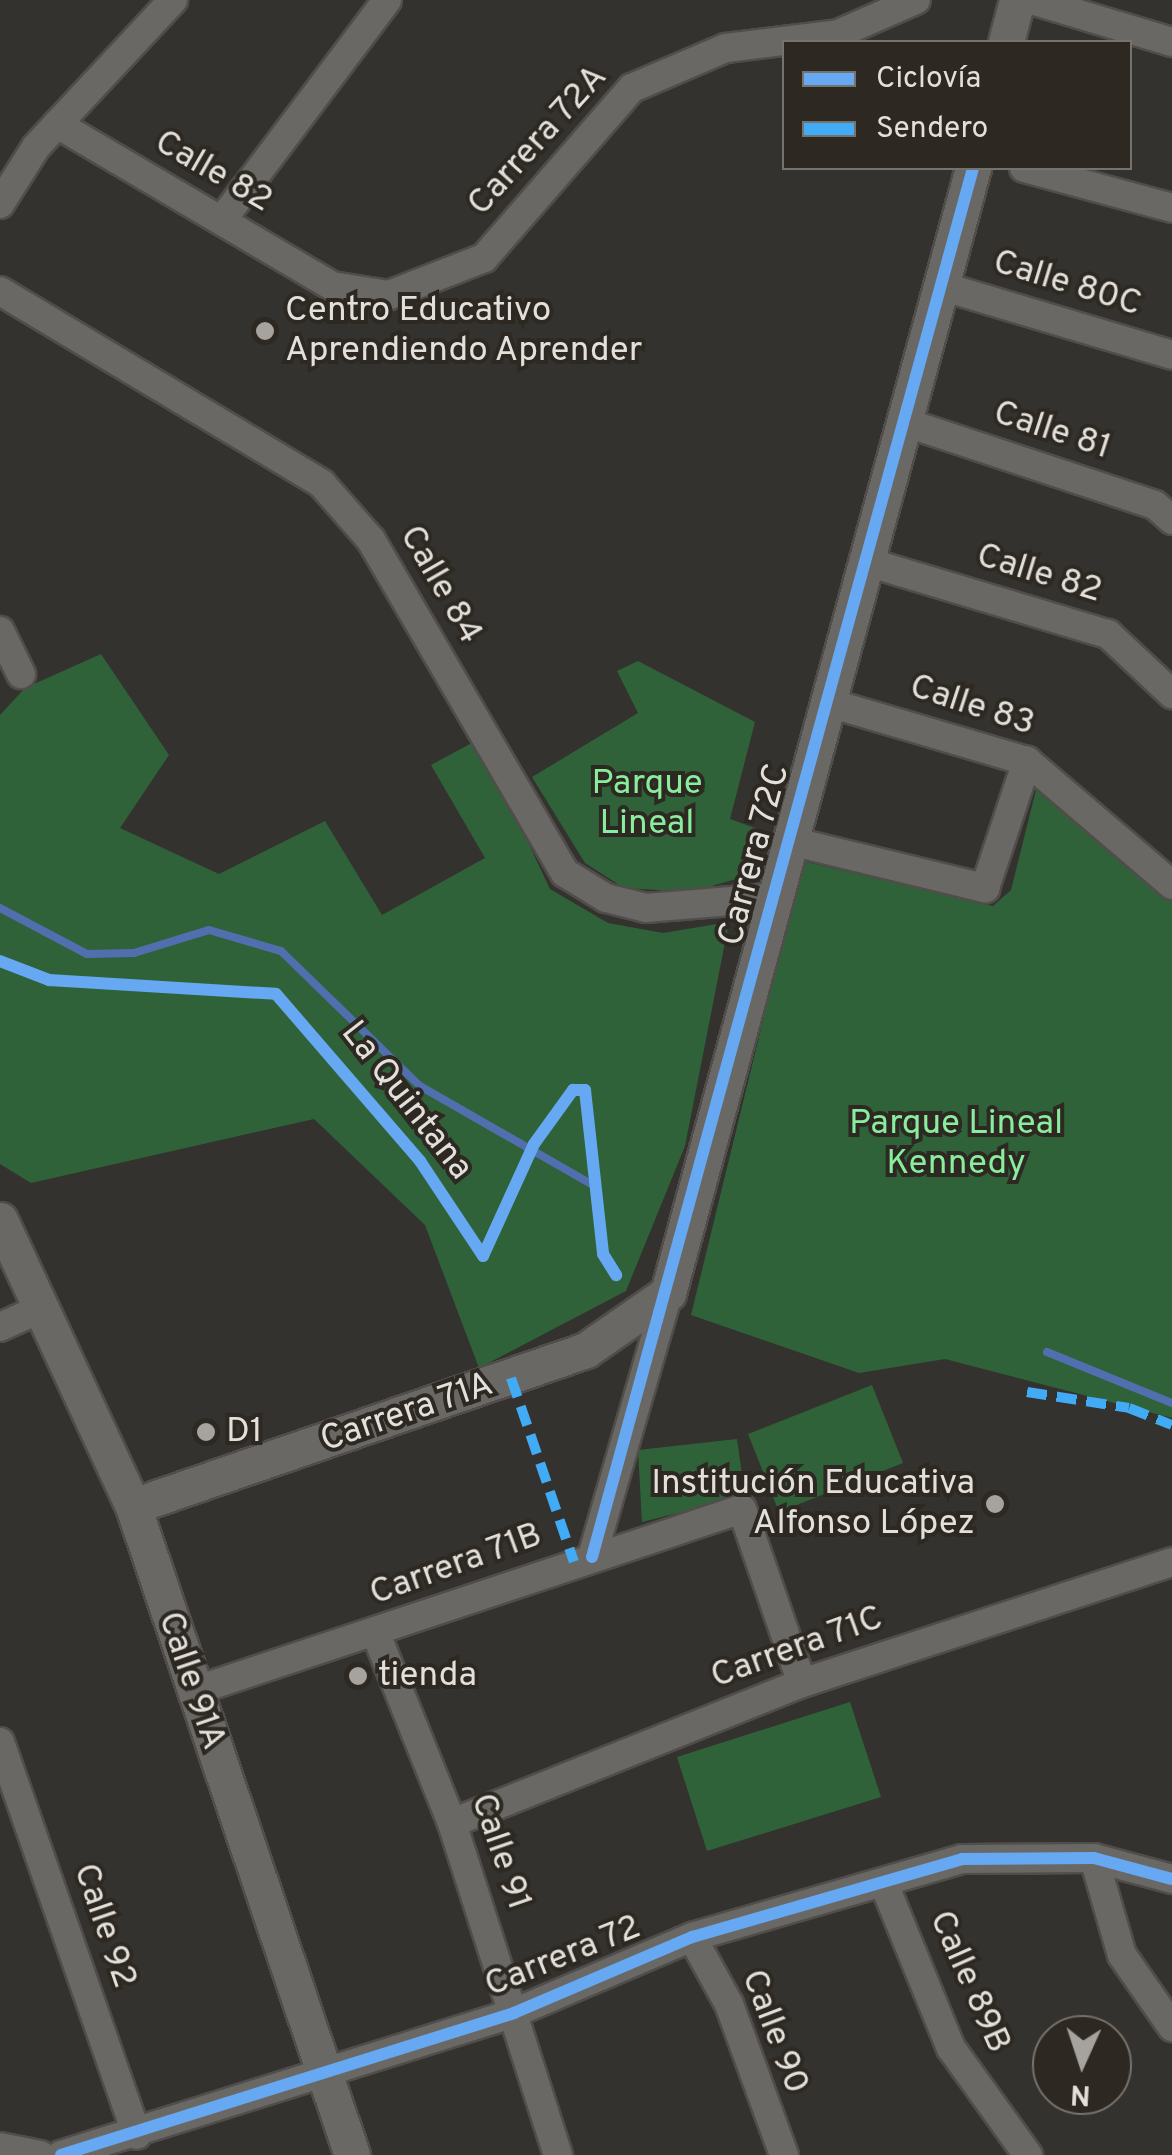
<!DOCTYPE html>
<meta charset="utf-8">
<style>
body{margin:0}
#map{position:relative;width:1172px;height:2155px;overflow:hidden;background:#34322e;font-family:Overpass,sans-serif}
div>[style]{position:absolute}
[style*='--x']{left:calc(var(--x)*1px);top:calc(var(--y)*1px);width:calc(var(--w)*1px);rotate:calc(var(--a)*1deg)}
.green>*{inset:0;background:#2f6239}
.stream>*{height:8px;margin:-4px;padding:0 4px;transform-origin:4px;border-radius:4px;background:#516faf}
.roads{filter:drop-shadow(2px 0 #504d4a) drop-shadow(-2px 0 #504d4a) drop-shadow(0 2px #504d4a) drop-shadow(0 -2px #504d4a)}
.minor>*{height:28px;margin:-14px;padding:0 14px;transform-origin:14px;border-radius:14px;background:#696864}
.tertiary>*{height:35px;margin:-17.5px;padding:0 17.5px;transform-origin:17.5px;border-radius:17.5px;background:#696864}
.quiet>*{height:10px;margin-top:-5px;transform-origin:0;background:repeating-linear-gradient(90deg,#42abf6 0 20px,transparent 0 30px)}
.cycleway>*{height:12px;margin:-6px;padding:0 6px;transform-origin:6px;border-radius:6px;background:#66a8f1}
.dots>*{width:28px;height:28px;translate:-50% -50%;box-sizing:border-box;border:5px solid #2d2922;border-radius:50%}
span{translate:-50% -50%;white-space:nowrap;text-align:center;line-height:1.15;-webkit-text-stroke:8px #2d2922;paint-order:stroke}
.street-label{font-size:35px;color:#e3e0dc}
.poi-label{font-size:35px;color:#e3e0dc}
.left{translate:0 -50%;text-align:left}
.right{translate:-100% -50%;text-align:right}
.park-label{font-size:35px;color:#88ed9c}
.legend{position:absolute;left:782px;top:40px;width:350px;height:130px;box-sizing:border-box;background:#2d2922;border:2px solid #76726c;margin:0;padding:12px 18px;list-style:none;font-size:30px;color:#e3e0dc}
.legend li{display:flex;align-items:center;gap:20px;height:50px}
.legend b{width:50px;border:2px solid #76726c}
.north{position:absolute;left:1032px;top:2015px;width:100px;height:100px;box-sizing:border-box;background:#2d2922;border:2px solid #76726c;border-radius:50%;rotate:183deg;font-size:28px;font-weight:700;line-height:40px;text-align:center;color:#e3e0dc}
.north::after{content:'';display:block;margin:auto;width:35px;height:45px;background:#a6a39f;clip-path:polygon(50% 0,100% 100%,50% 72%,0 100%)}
</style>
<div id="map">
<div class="green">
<i style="clip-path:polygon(101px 654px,169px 755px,120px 828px,219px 874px,325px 821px,382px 915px,485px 858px,431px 765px,479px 739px,550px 889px,608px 923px,663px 933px,729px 922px,685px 1146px,626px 1291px,479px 1368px,425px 1225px,314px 1119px,31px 1183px,0 1164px,0 715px,25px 688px)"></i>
<i style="clip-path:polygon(638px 661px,755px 722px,730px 819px,758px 829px,736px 879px,691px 892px,624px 888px,585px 863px,532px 777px,638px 713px,617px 671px)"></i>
<i style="clip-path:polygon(1038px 782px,1172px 899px,1172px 1418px,945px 1359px,859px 1373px,691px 1315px,802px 861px,993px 906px,1011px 890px)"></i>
<i style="clip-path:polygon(872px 1385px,903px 1463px,779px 1512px,748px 1434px)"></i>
<i style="clip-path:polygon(737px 1439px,745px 1496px,642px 1522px,638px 1450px)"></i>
<i style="clip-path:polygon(850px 1702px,881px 1797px,707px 1851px,677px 1757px)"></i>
</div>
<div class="stream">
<i style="--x:0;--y:908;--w:98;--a:27.9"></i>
<i style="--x:87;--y:954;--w:47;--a:-1.2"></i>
<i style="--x:134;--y:953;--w:78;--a:-17"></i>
<i style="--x:209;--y:930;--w:75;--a:16.3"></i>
<i style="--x:281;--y:951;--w:194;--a:44.2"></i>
<i style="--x:420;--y:1086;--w:203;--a:29.8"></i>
<i style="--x:1047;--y:1352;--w:135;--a:22.2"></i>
</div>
<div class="roads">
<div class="minor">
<i style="--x:1032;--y:0;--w:146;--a:16.7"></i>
<i style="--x:57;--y:124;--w:319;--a:30.5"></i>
<i style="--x:332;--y:286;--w:58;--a:9"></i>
<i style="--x:389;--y:295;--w:102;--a:-21.3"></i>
<i style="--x:484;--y:258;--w:225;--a:-49"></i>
<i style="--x:632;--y:88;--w:102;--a:-23.1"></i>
<i style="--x:726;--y:48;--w:113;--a:-7.1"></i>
<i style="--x:838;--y:34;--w:85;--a:-23.6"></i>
<i style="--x:1024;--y:168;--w:153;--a:15.1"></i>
<i style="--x:0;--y:204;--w:67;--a:-57.7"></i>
<i style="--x:36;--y:147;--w:201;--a:-47"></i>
<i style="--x:222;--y:220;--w:275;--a:-53.1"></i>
<i style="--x:941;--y:286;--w:241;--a:16.6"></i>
<i style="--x:0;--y:291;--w:375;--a:30.9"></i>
<i style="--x:322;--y:484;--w:74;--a:48.8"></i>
<i style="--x:371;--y:540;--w:385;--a:59.8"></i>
<i style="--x:565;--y:873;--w:48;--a:31.4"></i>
<i style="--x:606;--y:898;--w:41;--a:14"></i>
<i style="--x:646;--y:908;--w:122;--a:-4.7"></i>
<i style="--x:904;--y:422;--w:264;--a:18.3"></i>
<i style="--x:1155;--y:505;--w:23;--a:41"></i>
<i style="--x:864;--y:561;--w:255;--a:16.7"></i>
<i style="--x:1108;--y:634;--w:88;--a:43.2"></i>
<i style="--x:0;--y:631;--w:48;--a:64"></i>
<i style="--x:826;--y:702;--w:209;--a:16.4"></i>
<i style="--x:1027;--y:761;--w:191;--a:40.5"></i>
<i style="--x:790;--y:841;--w:201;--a:13.6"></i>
<i style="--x:985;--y:888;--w:134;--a:-71.7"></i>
<i style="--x:0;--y:1327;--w:46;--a:-24.3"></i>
<i style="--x:592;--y:1557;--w:275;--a:-73.9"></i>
<i style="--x:376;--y:1634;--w:204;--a:68.1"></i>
<i style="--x:452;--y:1823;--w:349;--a:72.3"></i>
<i style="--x:194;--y:1691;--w:577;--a:-18.37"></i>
<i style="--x:742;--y:1509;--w:184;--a:71"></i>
<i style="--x:0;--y:1742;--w:416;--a:70.8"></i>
<i style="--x:452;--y:1823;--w:377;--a:-21.8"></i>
<i style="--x:802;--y:1683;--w:389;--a:-18.1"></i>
<i style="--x:1094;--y:1858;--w:101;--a:73.9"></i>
<i style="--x:1122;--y:1955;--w:88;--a:55.2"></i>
<i style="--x:884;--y:1884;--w:177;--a:67.8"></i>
<i style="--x:951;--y:2048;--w:132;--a:54.3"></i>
<i style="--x:692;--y:1937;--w:77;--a:61.1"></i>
<i style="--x:729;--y:2004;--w:161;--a:70"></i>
<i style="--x:0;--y:2147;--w:41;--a:11.3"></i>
<i style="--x:61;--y:2155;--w:475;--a:-17.4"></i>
<i style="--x:514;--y:2013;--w:194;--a:-23.1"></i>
<i style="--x:692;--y:1937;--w:281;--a:-16.1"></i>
<i style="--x:962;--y:1859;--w:132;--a:-0.4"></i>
<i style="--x:1094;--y:1858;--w:81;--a:15.1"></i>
</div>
<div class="tertiary">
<i style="--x:1006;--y:42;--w:43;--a:-75.3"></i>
<i style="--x:0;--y:1220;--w:315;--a:65.1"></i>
<i style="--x:133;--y:1506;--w:685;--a:71.35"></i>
<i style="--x:133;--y:1506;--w:479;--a:-19"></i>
<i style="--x:586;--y:1350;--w:100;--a:-34.8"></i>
<i style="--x:668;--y:1293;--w:1166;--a:-74.83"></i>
</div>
</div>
<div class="quiet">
<i style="--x:511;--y:1378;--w:194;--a:71.1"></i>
<i style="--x:1027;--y:1392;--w:103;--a:8.9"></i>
<i style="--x:1129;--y:1408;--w:46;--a:21.6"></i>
</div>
<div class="cycleway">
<i style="--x:0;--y:961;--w:53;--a:21.2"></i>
<i style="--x:49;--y:980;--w:227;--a:3.5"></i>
<i style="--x:276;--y:994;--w:221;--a:49.2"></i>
<i style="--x:420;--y:1161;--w:114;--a:56.4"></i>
<i style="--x:483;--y:1256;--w:123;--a:-65.5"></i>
<i style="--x:534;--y:1144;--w:67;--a:-54.2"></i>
<i style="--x:573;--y:1090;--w:12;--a:0"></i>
<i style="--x:585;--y:1090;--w:165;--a:83.7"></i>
<i style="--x:603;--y:1254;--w:25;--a:58"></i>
<i style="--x:592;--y:1557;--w:1440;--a:-74.66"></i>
<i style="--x:61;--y:2155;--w:475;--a:-17.4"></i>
<i style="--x:514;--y:2013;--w:194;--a:-23.1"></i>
<i style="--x:692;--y:1937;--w:281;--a:-16.1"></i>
<i style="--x:962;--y:1859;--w:132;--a:-0.4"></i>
<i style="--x:1094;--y:1858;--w:81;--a:15.1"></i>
</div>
<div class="dots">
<i style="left:265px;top:331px;background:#a6a39f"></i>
<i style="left:206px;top:1432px;background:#a6a39f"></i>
<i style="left:995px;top:1504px;background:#a6a39f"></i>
<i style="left:358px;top:1676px;background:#a6a39f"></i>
</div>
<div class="street-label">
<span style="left:538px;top:141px;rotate:-48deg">Carrera 72A</span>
<span style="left:213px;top:172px;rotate:30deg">Calle 82</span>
<span style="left:1067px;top:284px;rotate:17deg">Calle 80C</span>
<span style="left:1052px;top:431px;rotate:18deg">Calle 81</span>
<span style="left:1039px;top:574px;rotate:17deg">Calle 82</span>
<span style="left:440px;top:585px;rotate:60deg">Calle 84</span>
<span style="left:972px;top:706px;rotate:18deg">Calle 83</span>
<span style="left:755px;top:855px;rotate:-75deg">Carrera 72C</span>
<span style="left:406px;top:1101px;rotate:52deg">La Quintana</span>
<span style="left:407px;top:1413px;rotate:-19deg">Carrera 71A</span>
<span style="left:456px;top:1565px;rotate:-20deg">Carrera 71B</span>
<span style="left:797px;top:1648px;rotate:-20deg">Carrera 71C</span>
<span style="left:191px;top:1681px;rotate:71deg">Calle 91A</span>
<span style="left:500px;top:1852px;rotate:71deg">Calle 91</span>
<span style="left:104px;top:1926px;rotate:71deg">Calle 92</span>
<span style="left:563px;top:1957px;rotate:-22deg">Carrera 72</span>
<span style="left:969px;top:1982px;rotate:66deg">Calle 89B</span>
<span style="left:774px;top:2032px;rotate:69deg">Calle 90</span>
</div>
<div class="poi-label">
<span class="left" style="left:285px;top:331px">Centro Educativo<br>Aprendiendo Aprender</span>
<span class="left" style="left:226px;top:1432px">D1</span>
<span class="right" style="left:975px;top:1504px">Institución Educativa<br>Alfonso López</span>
<span class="left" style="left:378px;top:1676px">tienda</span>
</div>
<div class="park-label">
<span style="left:647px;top:804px">Parque<br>Lineal</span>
<span style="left:956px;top:1144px">Parque Lineal<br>Kennedy</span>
</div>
<ul class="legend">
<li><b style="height:12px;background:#66a8f1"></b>Ciclovía</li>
<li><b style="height:12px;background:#42abf6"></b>Sendero</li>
</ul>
<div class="north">N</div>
</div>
